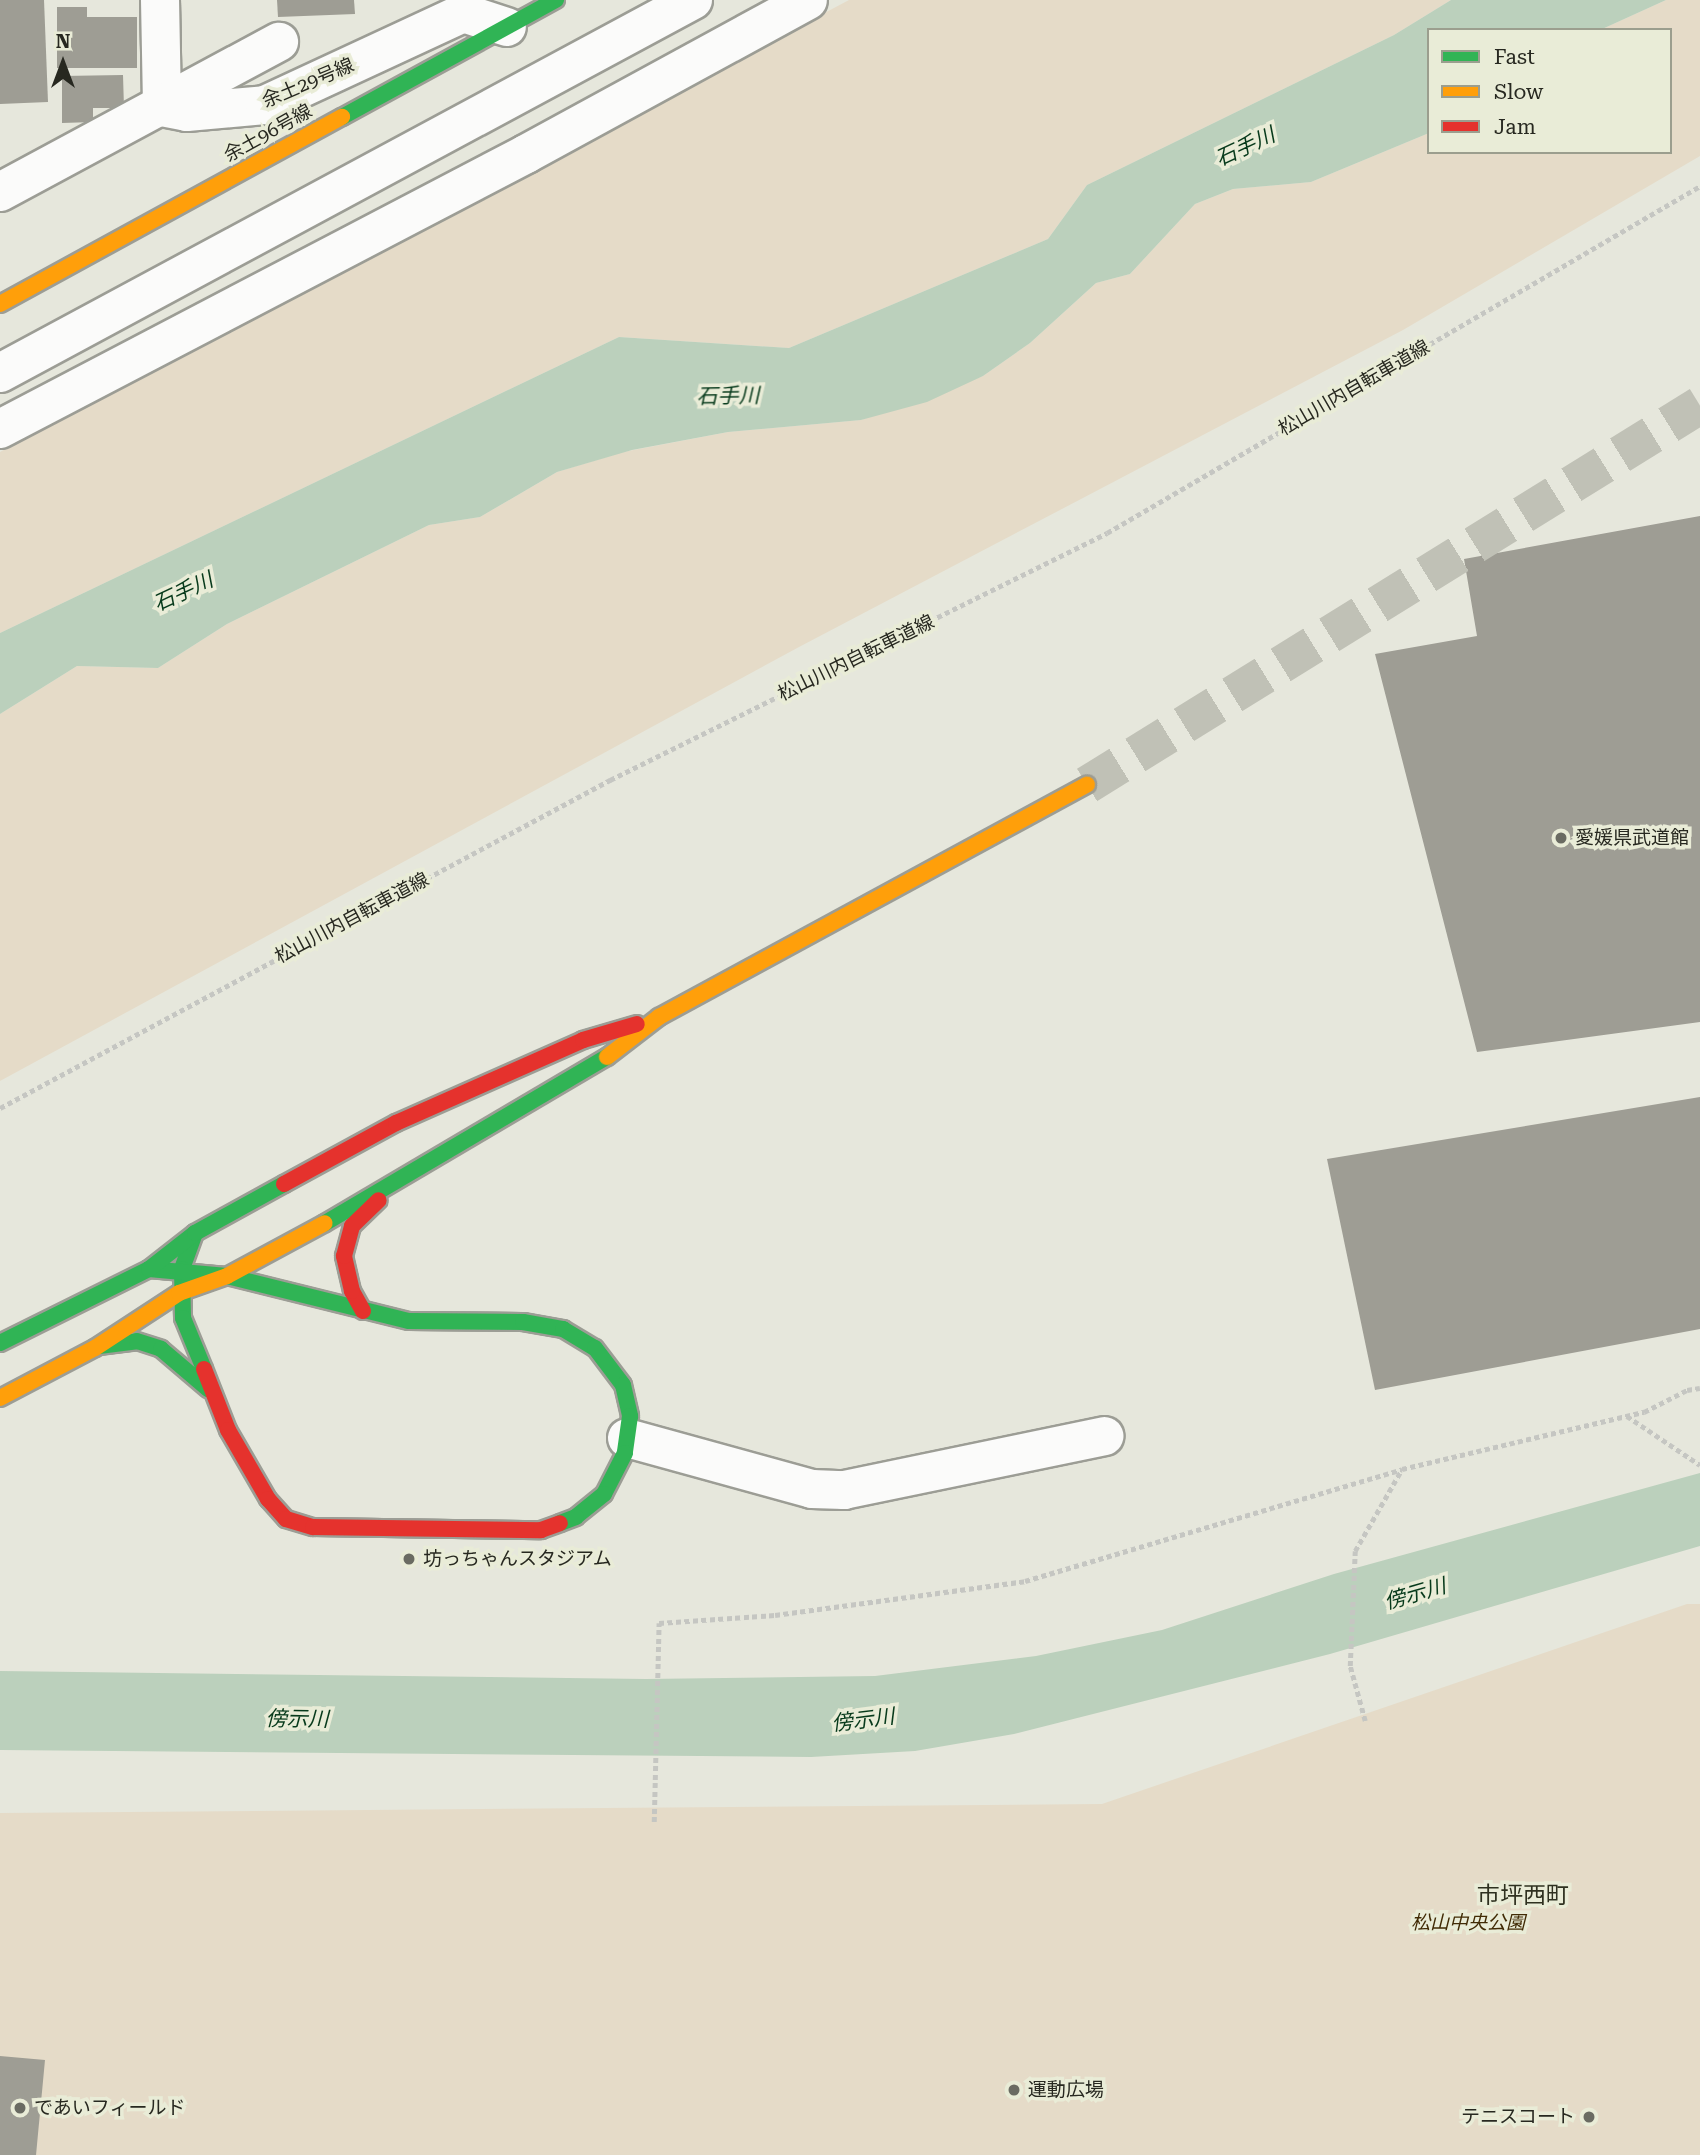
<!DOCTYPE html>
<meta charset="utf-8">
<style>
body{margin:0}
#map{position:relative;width:1700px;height:2155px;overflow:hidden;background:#e6e7dc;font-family:"Roboto Serif","Noto Sans JP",serif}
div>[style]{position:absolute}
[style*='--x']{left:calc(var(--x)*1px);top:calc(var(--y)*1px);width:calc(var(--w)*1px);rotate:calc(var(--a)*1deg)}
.green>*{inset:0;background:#e5dbc8}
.water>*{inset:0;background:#bbd0bc}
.building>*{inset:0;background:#9e9d94}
.secondary-tunnel>*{height:38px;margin-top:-19px;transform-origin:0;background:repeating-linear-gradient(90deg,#c0c1b6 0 38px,transparent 0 57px)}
.path>*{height:4.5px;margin-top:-2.25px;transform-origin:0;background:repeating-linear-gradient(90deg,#c5c6c2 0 5px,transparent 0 8.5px)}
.roads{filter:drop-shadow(2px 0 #9c9d95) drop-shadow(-2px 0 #9c9d95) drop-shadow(0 2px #9c9d95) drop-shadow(0 -2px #9c9d95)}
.street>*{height:38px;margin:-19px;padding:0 19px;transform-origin:19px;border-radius:19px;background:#fbfbfa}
.fast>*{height:16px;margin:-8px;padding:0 8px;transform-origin:8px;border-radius:8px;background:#30b455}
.slow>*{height:16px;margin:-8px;padding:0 8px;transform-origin:8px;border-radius:8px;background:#ff9f0a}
.jam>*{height:16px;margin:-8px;padding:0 8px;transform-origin:8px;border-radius:8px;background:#e5322d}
.dots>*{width:19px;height:19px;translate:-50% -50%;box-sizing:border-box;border:4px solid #e9ecd7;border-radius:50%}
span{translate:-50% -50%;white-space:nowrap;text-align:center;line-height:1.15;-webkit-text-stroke:7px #e9ecd7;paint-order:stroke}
.street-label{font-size:19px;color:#272820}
.poi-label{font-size:19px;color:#272820}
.left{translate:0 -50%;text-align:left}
.right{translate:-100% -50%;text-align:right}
.park-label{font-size:19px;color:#412b05;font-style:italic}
.water-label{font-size:21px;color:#073a1b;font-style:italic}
.quarter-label{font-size:23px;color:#2f3120}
.legend{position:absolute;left:1427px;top:28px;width:245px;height:126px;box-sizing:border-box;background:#e9ecd7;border:2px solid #9b9e8e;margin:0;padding:9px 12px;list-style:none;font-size:21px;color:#272820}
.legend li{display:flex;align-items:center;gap:14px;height:35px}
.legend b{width:35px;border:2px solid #9b9e8e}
.north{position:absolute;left:28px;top:28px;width:70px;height:70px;-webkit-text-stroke:5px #e9ecd7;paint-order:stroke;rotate:0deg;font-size:19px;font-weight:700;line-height:28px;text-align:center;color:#272820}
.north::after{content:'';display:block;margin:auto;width:24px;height:32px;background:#272820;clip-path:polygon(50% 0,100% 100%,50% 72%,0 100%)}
</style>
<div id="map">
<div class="green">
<i style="clip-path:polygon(849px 0,1451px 0,1394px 35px,1087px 185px,1048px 239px,789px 348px,619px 337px,0 633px,0 452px)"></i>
<i style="clip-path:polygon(1666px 0,1700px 0,1700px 156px,1403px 330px,799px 647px,0 1081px,0 714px,77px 666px,158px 668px,227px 624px,429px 525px,480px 517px,557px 472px,623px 452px,728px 432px,861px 420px,983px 376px,1030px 343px,1096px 283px,1130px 274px,1195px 204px,1233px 189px,1311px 182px,1429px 133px,1429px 152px,1670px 152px,1670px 30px,1600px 30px)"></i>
<i style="clip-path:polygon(1687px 1604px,1700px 1604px,1700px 2155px,0 2155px,0 1813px,1102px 1804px)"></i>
</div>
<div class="water">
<i style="clip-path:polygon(1451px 0,1666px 0,1600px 30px,1429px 30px,1429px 133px,1311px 182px,1233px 189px,1195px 204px,1130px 274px,1096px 283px,1030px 343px,983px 376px,927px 402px,861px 420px,728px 432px,632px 450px,557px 472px,480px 517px,429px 525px,227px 624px,158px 668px,77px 666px,0 714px,0 633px,619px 337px,789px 348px,1048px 239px,1087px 185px,1394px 35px)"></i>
<i style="clip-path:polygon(1700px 1473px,1700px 1546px,1330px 1654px,1014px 1734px,915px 1751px,811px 1757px,0 1750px,0 1671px,646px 1679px,875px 1676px,1036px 1656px,1162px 1630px,1334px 1574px)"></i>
</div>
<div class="building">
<i style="clip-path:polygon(0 0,44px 0,48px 102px,0 104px)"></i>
<i style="clip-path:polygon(277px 0,354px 0,355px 14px,278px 17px)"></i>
<i style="clip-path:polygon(57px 7px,87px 7px,87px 17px,137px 17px,137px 68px,57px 68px)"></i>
<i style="clip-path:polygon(123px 75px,124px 108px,93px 108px,93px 122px,62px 123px,62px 76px)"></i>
<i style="clip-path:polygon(1700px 516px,1700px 1022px,1477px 1052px,1375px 654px,1477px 636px,1464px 559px)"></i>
<i style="clip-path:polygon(1700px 1097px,1700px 1329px,1375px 1390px,1327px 1159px)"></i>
<i style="clip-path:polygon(0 2056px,45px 2060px,36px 2155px,0 2155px)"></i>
</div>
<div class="secondary-tunnel">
<i style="--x:1087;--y:785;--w:721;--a:-31.79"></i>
</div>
<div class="path">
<i style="--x:0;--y:1108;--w:693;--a:-28.27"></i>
<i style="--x:610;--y:780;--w:555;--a:-26.43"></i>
<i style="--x:1107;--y:533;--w:687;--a:-30.33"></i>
<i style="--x:1627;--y:1416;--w:88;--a:33.9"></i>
<i style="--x:1365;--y:1721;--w:57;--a:-105.3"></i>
<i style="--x:1350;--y:1666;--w:115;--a:-87.5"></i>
<i style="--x:1355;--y:1551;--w:95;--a:-60.2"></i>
<i style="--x:654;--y:1822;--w:199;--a:-88.6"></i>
<i style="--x:659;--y:1623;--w:116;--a:-3.9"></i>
<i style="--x:775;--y:1615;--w:252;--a:-7.7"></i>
<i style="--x:1025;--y:1581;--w:393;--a:-16.5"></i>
<i style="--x:1402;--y:1469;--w:249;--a:-13.3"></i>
<i style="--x:1644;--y:1412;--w:48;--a:-27.1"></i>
<i style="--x:1687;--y:1390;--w:13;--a:-9"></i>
</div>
<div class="roads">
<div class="street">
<i style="--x:160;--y:0;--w:107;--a:88.9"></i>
<i style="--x:162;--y:107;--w:25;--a:11"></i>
<i style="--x:187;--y:112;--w:78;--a:-5.1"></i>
<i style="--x:265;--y:105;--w:218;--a:-24.9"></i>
<i style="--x:463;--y:13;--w:46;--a:17.7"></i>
<i style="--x:0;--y:192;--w:317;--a:-28.3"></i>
<i style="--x:0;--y:373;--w:787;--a:-28.29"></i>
<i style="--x:0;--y:429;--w:594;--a:-27.6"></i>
<i style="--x:526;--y:154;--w:321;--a:-28.6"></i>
<i style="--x:627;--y:1438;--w:192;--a:15.4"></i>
<i style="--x:812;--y:1489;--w:32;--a:2"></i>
<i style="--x:844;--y:1490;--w:266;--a:-11.7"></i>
</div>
<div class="fast">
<i style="--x:342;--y:117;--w:244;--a:-28.7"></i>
<i style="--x:325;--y:1223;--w:327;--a:-30.5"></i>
<i style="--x:195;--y:1233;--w:38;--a:110"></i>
<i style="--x:182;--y:1269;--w:49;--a:88.8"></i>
<i style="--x:183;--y:1318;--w:55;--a:67.6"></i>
<i style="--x:149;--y:1269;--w:78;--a:5.1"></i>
<i style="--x:227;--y:1276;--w:187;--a:13.9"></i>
<i style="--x:409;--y:1321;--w:114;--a:0.5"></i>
<i style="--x:523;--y:1322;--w:41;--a:9.9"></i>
<i style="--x:563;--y:1329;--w:37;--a:31"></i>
<i style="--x:595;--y:1348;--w:46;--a:52.9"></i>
<i style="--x:623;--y:1385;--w:32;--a:77"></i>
<i style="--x:630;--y:1416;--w:37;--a:98"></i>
<i style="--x:625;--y:1453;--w:46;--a:117.1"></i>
<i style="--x:604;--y:1494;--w:36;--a:141"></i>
<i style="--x:576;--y:1517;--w:17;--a:159"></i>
<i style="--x:0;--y:1343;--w:166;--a:-26.4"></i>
<i style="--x:149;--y:1269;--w:58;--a:-38"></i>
<i style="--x:195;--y:1233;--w:102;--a:-28.8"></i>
<i style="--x:99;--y:1346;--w:38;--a:-7"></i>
<i style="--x:137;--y:1341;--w:25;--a:18"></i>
<i style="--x:161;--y:1349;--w:62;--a:40.4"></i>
</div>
<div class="slow">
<i style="--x:0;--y:304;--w:390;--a:-28.7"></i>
<i style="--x:607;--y:1057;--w:66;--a:-37.6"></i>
<i style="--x:659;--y:1017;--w:487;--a:-28.5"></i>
<i style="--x:0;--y:1398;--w:107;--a:-27.8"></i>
<i style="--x:95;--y:1348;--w:100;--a:-33.2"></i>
<i style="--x:179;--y:1293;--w:51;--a:-19.5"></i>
<i style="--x:227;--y:1276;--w:111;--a:-28.4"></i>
</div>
<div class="jam">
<i style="--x:284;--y:1184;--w:128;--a:-28.6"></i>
<i style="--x:396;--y:1123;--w:205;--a:-23.9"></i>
<i style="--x:583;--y:1040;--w:56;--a:-16.5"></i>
<i style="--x:363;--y:1311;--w:23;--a:-119"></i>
<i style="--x:352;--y:1291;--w:36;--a:-103"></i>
<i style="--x:344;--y:1256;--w:31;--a:-75"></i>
<i style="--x:352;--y:1226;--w:37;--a:-44"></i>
<i style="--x:204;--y:1369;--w:66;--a:68.5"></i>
<i style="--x:228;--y:1430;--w:80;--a:59.9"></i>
<i style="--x:268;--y:1499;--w:27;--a:48"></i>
<i style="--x:286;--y:1519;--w:28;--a:17"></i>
<i style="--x:313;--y:1527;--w:228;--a:0.8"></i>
<i style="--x:541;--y:1530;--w:20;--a:-20"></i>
</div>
</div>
<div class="dots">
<i style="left:1561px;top:838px;background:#6a6b62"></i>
<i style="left:409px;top:1559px;background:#6a6b62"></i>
<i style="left:1014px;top:2090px;background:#6a6b62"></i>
<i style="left:20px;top:2108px;background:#6a6b62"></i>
<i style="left:1589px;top:2117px;background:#6a6b62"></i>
</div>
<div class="street-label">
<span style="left:308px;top:83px;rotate:-23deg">余土29号線</span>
<span style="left:268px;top:133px;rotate:-29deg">余土96号線</span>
<span style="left:1354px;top:388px;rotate:-30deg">松山川内自転車道線</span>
<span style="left:856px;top:658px;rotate:-26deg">松山川内自転車道線</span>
<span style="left:352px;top:918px;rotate:-28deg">松山川内自転車道線</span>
</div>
<div class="poi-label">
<span class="left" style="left:1575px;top:838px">愛媛県武道館</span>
<span class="left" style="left:423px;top:1559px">坊っちゃんスタジアム</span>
<span class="left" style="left:1028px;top:2090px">運動広場</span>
<span class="left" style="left:34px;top:2108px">であいフィールド</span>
<span class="right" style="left:1575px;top:2117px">テニスコート</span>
</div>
<div class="park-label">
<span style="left:1468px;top:1923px">松山中央公園</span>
</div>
<div class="water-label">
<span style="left:1245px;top:147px;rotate:-25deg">石手川</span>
<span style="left:728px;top:396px;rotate:-1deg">石手川</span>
<span style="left:183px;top:592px;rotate:-25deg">石手川</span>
<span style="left:1415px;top:1594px;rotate:-16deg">傍示川</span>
<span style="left:297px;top:1719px;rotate:1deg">傍示川</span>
<span style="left:863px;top:1720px;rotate:-7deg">傍示川</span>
</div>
<div class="quarter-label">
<span style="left:1523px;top:1896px">市坪西町</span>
</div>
<ul class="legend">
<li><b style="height:9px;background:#30b455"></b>Fast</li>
<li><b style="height:9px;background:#ff9f0a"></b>Slow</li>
<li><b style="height:9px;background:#e5322d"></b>Jam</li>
</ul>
<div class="north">N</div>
</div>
